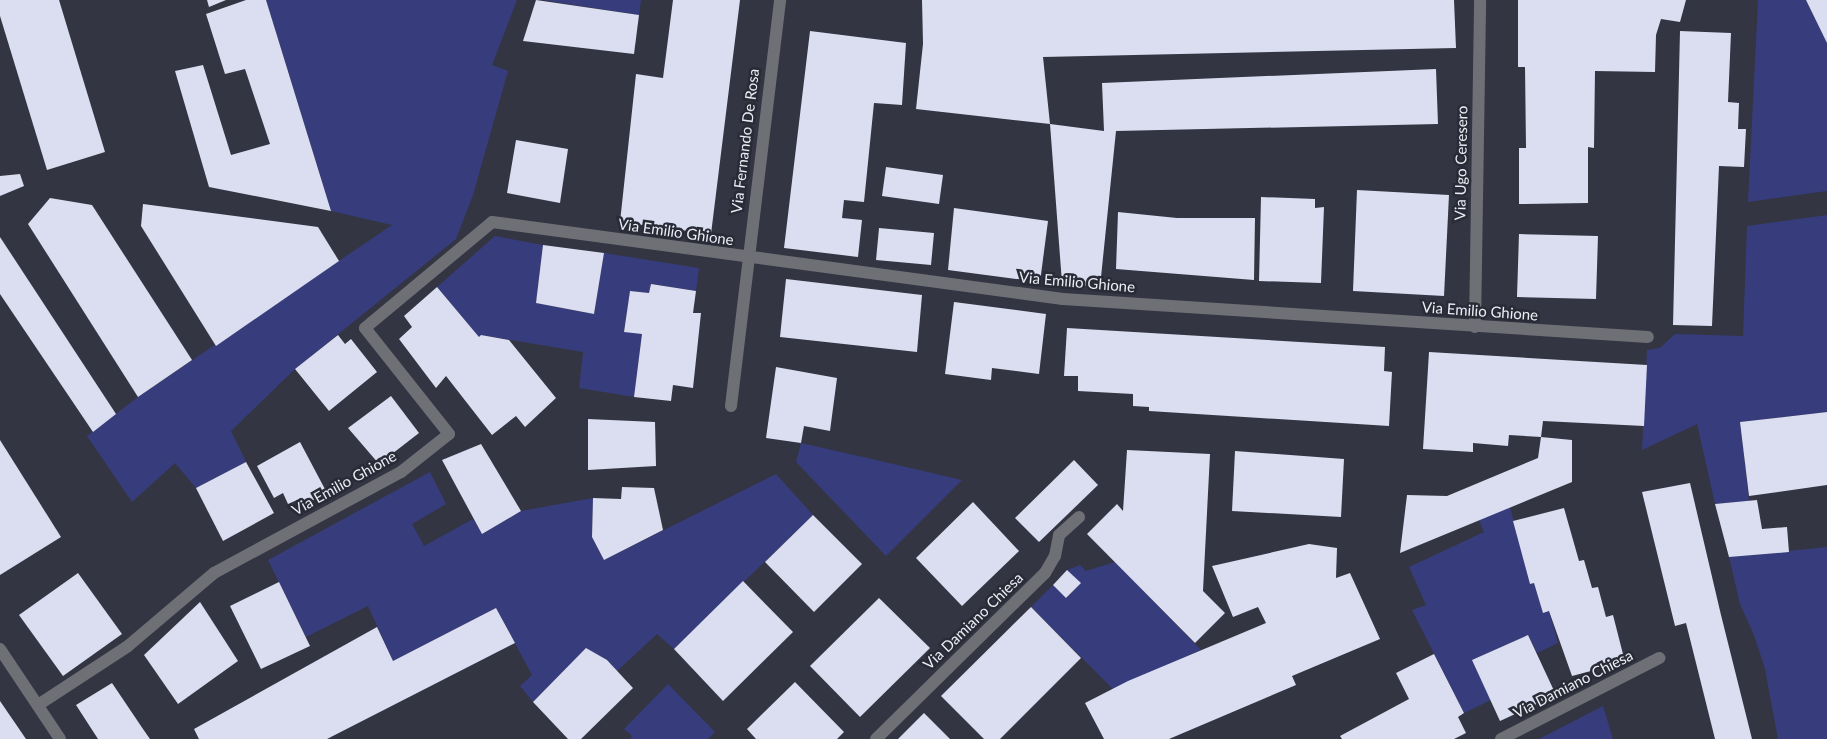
<!DOCTYPE html>
<style>
body{margin:0}
#map{position:relative;width:1827px;height:739px;overflow:hidden;background:#333542;font-family:Lato,sans-serif}
div>[style]{position:absolute}
[style*='--x']{left:calc(var(--x)*1px);top:calc(var(--y)*1px);width:calc(var(--w)*1px);rotate:calc(var(--a)*1deg)}
.green>*{inset:0;background:#373d7c}
.building>*{inset:0;background:#dadef0}
.minor>*{height:12px;margin:-6px;padding:0 6px;transform-origin:6px;border-radius:6px;background:#6f7076}
span{translate:-50% -50%;white-space:nowrap;text-align:center;line-height:1.15;-webkit-text-stroke:5px #292b37;paint-order:stroke}
.street-label{font-size:15px;color:#ebecf4}
</style>
<div id="map">
<div class="green">
<i style="clip-path:polygon(266px 0,517px 0,492px 65px,508px 71px,473px 195px,456px 239px,295px 369px,231px 431px,246px 462px,196px 488px,175px 463px,132px 502px,87px 436px,138px 397px,392px 225px,331px 211px)"></i>
<i style="clip-path:polygon(543px 0,641px 0,639px 15px)"></i>
<i style="clip-path:polygon(1758px 0,1806px 0,1827px 43px,1827px 191px,1748px 202px)"></i>
<i style="clip-path:polygon(1827px 215px,1827px 412px,1740px 422px,1749px 501px,1715px 504px,1697px 424px,1642px 450px,1647px 350px,1660px 348px,1675px 334px,1743px 336px,1747px 226px)"></i>
<i style="clip-path:polygon(495px 236px,543px 245px,536px 303px,594px 314px,604px 253px,699px 268px,696px 291px,651px 284px,649px 293px,630px 291px,624px 331px,642px 334px,634px 397px,579px 388px,583px 352px,481px 335px,479px 337px,437px 287px)"></i>
<i style="clip-path:polygon(801px 443px,863px 457px,962px 480px,886px 556px,796px 462px)"></i>
<i style="clip-path:polygon(430px 472px,446px 504px,412px 524px,424px 546px,473px 519px,482px 534px,521px 511px,593px 498px,592px 537px,604px 560px,776px 474px,813px 515px,674px 649px,657px 634px,617px 671px,607px 660px,586px 649px,533px 702px,520px 686px,532px 675px,496px 608px,393px 661px,368px 606px,306px 637px,268px 560px)"></i>
<i style="clip-path:polygon(1510px 507px,1530px 584px,1534px 583px,1543px 612px,1549px 611px,1558px 643px,1537px 653px,1528px 635px,1473px 660px,1491px 700px,1464px 713px,1412px 610px,1426px 605px,1409px 567px,1484px 532px,1479px 520px)"></i>
<i style="clip-path:polygon(1827px 547px,1827px 739px,1778px 739px,1765px 669px,1754px 635px,1740px 604px,1729px 557px)"></i>
<i style="clip-path:polygon(1115px 562px,1201px 650px,1113px 689px,1031px 607px,1053px 585px,1067px 598px,1080px 583px,1067px 570px,1080px 565px,1086px 571px)"></i>
<i style="clip-path:polygon(668px 684px,715px 732px,708px 739px,630px 739px,632px 736px,624px 729px)"></i>
<i style="clip-path:polygon(1603px 706px,1613px 739px,1539px 739px)"></i>
</div>
<div class="building">
<i style="clip-path:polygon(0 0,59px 0,105px 152px,47px 170px,0 16px)"></i>
<i style="clip-path:polygon(207px 0,226px 0,209px 7px)"></i>
<i style="clip-path:polygon(246px 0,266px 0,331px 211px,209px 187px,175px 71px,203px 65px,231px 155px,270px 144px,245px 69px,225px 74px,206px 14px)"></i>
<i style="clip-path:polygon(536px 0,639px 15px,634px 54px,523px 41px)"></i>
<i style="clip-path:polygon(673px 0,740px 0,711px 234px,620px 222px,636px 74px,663px 78px)"></i>
<i style="clip-path:polygon(922px 0,1454px 0,1456px 48px,1043px 57px,1050px 124px,916px 109px,923px 44px)"></i>
<i style="clip-path:polygon(1518px 0,1686px 0,1680px 22px,1661px 19px,1656px 35px,1655px 72px,1595px 71px,1594px 148px,1588px 147px,1588px 203px,1519px 204px,1519px 148px,1526px 148px,1525px 67px,1518px 67px)"></i>
<i style="clip-path:polygon(1806px 0,1827px 0,1827px 43px)"></i>
<i style="clip-path:polygon(810px 31px,906px 43px,902px 105px,874px 103px,864px 202px,844px 200px,842px 218px,862px 220px,858px 257px,784px 248px)"></i>
<i style="clip-path:polygon(1680px 31px,1731px 33px,1728px 102px,1739px 103px,1738px 129px,1746px 129px,1744px 167px,1719px 166px,1712px 326px,1673px 325px)"></i>
<i style="clip-path:polygon(1436px 69px,1438px 124px,1116px 131px,1100px 287px,1062px 283px,1050px 124px,1104px 131px,1102px 83px)"></i>
<i style="clip-path:polygon(516px 140px,568px 149px,560px 203px,507px 193px)"></i>
<i style="clip-path:polygon(886px 167px,943px 175px,939px 204px,882px 196px)"></i>
<i style="clip-path:polygon(20px 174px,24px 186px,0 196px,0 176px)"></i>
<i style="clip-path:polygon(1357px 190px,1449px 195px,1444px 296px,1353px 291px)"></i>
<i style="clip-path:polygon(1261px 197px,1315px 199px,1315px 208px,1324px 207px,1321px 283px,1259px 281px)"></i>
<i style="clip-path:polygon(50px 198px,92px 205px,192px 360px,138px 397px,28px 224px)"></i>
<i style="clip-path:polygon(143px 204px,318px 227px,339px 261px,216px 346px,141px 226px)"></i>
<i style="clip-path:polygon(954px 208px,1048px 221px,1040px 282px,948px 270px)"></i>
<i style="clip-path:polygon(1118px 212px,1177px 218px,1255px 218px,1254px 280px,1116px 269px)"></i>
<i style="clip-path:polygon(879px 228px,934px 233px,931px 265px,876px 260px)"></i>
<i style="clip-path:polygon(1519px 234px,1598px 236px,1596px 299px,1517px 297px)"></i>
<i style="clip-path:polygon(0 237px,116px 414px,93px 432px,0 294px)"></i>
<i style="clip-path:polygon(543px 245px,604px 253px,594px 314px,536px 303px)"></i>
<i style="clip-path:polygon(786px 279px,922px 295px,917px 352px,780px 337px)"></i>
<i style="clip-path:polygon(651px 284px,696px 291px,693px 313px,701px 313px,693px 388px,673px 385px,671px 401px,634px 397px,642px 334px,624px 332px,630px 291px,649px 293px)"></i>
<i style="clip-path:polygon(437px 287px,479px 337px,481px 335px,509px 340px,556px 398px,525px 427px,516px 416px,492px 435px,446px 376px,436px 388px,399px 339px,412px 327px,404px 316px)"></i>
<i style="clip-path:polygon(954px 302px,1046px 314px,1039px 374px,992px 368px,991px 380px,945px 374px)"></i>
<i style="clip-path:polygon(1067px 328px,1385px 347px,1384px 371px,1392px 372px,1389px 426px,1149px 411px,1149px 407px,1133px 406px,1133px 394px,1078px 391px,1078px 376px,1064px 376px)"></i>
<i style="clip-path:polygon(338px 335px,345px 344px,351px 339px,377px 372px,329px 411px,295px 369px)"></i>
<i style="clip-path:polygon(1429px 352px,1647px 365px,1644px 426px,1543px 421px,1541px 437px,1572px 440px,1572px 482px,1400px 553px,1407px 495px,1447px 496px,1538px 458px,1541px 437px,1509px 435px,1508px 446px,1473px 443px,1473px 452px,1423px 449px)"></i>
<i style="clip-path:polygon(776px 367px,837px 378px,830px 431px,804px 426px,801px 443px,766px 438px)"></i>
<i style="clip-path:polygon(391px 396px,419px 433px,379px 464px,348px 428px)"></i>
<i style="clip-path:polygon(1827px 412px,1827px 485px,1749px 496px,1740px 422px)"></i>
<i style="clip-path:polygon(588px 419px,655px 422px,656px 466px,588px 470px)"></i>
<i style="clip-path:polygon(0 440px,61px 537px,0 575px)"></i>
<i style="clip-path:polygon(300px 442px,327px 493px,300px 507px,297px 500px,288px 504px,283px 493px,274px 498px,257px 466px)"></i>
<i style="clip-path:polygon(481px 444px,521px 511px,482px 534px,442px 460px)"></i>
<i style="clip-path:polygon(1127px 450px,1210px 454px,1203px 591px,1225px 613px,1195px 643px,1087px 534px,1117px 504px,1123px 511px)"></i>
<i style="clip-path:polygon(1235px 451px,1344px 459px,1341px 517px,1232px 511px)"></i>
<i style="clip-path:polygon(1074px 460px,1098px 485px,1039px 542px,1015px 518px)"></i>
<i style="clip-path:polygon(246px 462px,274px 513px,223px 541px,196px 488px)"></i>
<i style="clip-path:polygon(1690px 483px,1721px 615px,1752px 739px,1715px 739px,1686px 623px,1675px 626px,1642px 492px)"></i>
<i style="clip-path:polygon(622px 487px,654px 488px,663px 530px,604px 560px,592px 537px,593px 498px,621px 499px)"></i>
<i style="clip-path:polygon(1757px 500px,1762px 529px,1787px 527px,1789px 552px,1729px 557px,1715px 504px)"></i>
<i style="clip-path:polygon(973px 502px,1019px 551px,962px 606px,916px 558px)"></i>
<i style="clip-path:polygon(1564px 508px,1579px 561px,1584px 560px,1592px 588px,1598px 587px,1606px 617px,1613px 615px,1625px 662px,1572px 676px,1549px 611px,1543px 613px,1534px 583px,1530px 584px,1513px 521px)"></i>
<i style="clip-path:polygon(813px 515px,862px 564px,814px 612px,765px 562px)"></i>
<i style="clip-path:polygon(1309px 544px,1337px 548px,1336px 578px,1350px 573px,1380px 639px,1292px 676px,1296px 685px,1169px 739px,1104px 739px,1085px 703px,1128px 681px,1266px 623px,1258px 607px,1233px 617px,1212px 566px)"></i>
<i style="clip-path:polygon(1067px 570px,1081px 583px,1066px 598px,1053px 585px)"></i>
<i style="clip-path:polygon(78px 573px,122px 634px,63px 676px,19px 615px)"></i>
<i style="clip-path:polygon(743px 581px,793px 632px,723px 701px,674px 649px)"></i>
<i style="clip-path:polygon(279px 582px,310px 646px,261px 669px,230px 606px)"></i>
<i style="clip-path:polygon(879px 598px,930px 648px,860px 717px,810px 666px)"></i>
<i style="clip-path:polygon(200px 602px,238px 661px,178px 704px,144px 655px)"></i>
<i style="clip-path:polygon(1031px 607px,1081px 658px,1000px 739px,984px 739px,941px 696px)"></i>
<i style="clip-path:polygon(496px 608px,515px 643px,327px 739px,199px 739px,194px 729px,377px 627px,393px 661px)"></i>
<i style="clip-path:polygon(1528px 635px,1556px 695px,1500px 721px,1472px 660px)"></i>
<i style="clip-path:polygon(586px 648px,607px 660px,633px 688px,581px 739px,568px 739px,533px 702px)"></i>
<i style="clip-path:polygon(1434px 654px,1464px 713px,1458px 717px,1466px 733px,1454px 739px,1342px 739px,1340px 736px,1409px 699px,1396px 673px)"></i>
<i style="clip-path:polygon(795px 682px,844px 732px,837px 739px,756px 739px,747px 729px)"></i>
<i style="clip-path:polygon(112px 683px,143px 729px,150px 739px,98px 739px,76px 705px)"></i>
<i style="clip-path:polygon(0 701px,26px 739px,0 739px)"></i>
<i style="clip-path:polygon(924px 713px,950px 739px,898px 739px)"></i>
</div>
<div class="minor">
<i style="--x:1475;--y:327;--w:327;--a:-89.1"></i>
<i style="--x:731;--y:406;--w:409;--a:-83.1"></i>
<i style="--x:0;--y:649;--w:108;--a:56.3"></i>
<i style="--x:38;--y:705;--w:108;--a:-33.2"></i>
<i style="--x:128;--y:646;--w:113;--a:-40.3"></i>
<i style="--x:214;--y:573;--w:213;--a:-28.4"></i>
<i style="--x:401;--y:472;--w:61;--a:-38.4"></i>
<i style="--x:449;--y:434;--w:135;--a:-128.4"></i>
<i style="--x:365;--y:328;--w:165;--a:-39.8"></i>
<i style="--x:492;--y:222;--w:576;--a:7.68"></i>
<i style="--x:1063;--y:299;--w:586;--a:3.72"></i>
<i style="--x:876;--y:739;--w:237;--a:-44.5"></i>
<i style="--x:1045;--y:573;--w:20;--a:-60"></i>
<i style="--x:1055;--y:556;--w:21;--a:-79"></i>
<i style="--x:1059;--y:535;--w:27;--a:-42"></i>
<i style="--x:1501;--y:739;--w:178;--a:-27.1"></i>
</div>
<div class="street-label">
<span style="left:745px;top:141px;rotate:-83deg">Via Fernando De Rosa</span>
<span style="left:1461px;top:163px;rotate:-89deg">Via Ugo Ceresero</span>
<span style="left:676px;top:232px;rotate:8deg">Via Emilio Ghione</span>
<span style="left:1077px;top:282px;rotate:5deg">Via Emilio Ghione</span>
<span style="left:1480px;top:311px;rotate:4deg">Via Emilio Ghione</span>
<span style="left:344px;top:483px;rotate:-29deg">Via Emilio Ghione</span>
<span style="left:973px;top:621px;rotate:-44deg">Via Damiano Chiesa</span>
<span style="left:1573px;top:684px;rotate:-27deg">Via Damiano Chiesa</span>
</div>
</div>
